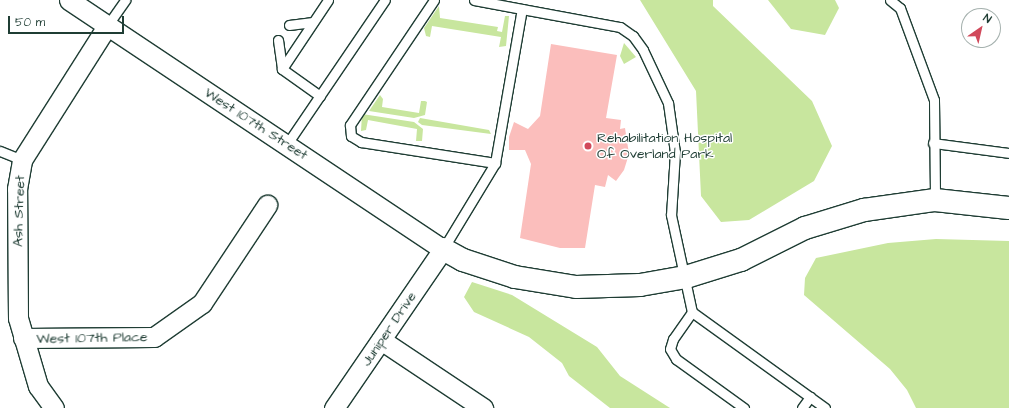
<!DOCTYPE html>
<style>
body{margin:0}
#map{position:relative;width:1009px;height:408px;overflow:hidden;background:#fff;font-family:"Architects Daughter",sans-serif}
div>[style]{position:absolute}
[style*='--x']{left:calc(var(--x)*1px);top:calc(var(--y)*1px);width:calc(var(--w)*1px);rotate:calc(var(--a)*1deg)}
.green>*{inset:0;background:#c8e69e}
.building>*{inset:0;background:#fbbebc}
.roads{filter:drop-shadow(1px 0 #1f3d34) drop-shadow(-1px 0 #1f3d34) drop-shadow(0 1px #1f3d34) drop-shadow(0 -1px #1f3d34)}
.service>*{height:9px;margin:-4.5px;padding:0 4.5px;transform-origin:4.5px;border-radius:4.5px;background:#fff}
.minor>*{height:19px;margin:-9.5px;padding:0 9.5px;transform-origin:9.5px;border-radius:9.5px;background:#fff}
.tertiary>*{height:22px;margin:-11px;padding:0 11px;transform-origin:11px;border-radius:11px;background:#fff}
.dots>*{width:11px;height:11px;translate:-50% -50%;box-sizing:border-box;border:2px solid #fff;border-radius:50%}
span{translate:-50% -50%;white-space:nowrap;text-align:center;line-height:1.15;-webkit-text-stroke:3px #fff;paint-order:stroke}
.street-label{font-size:14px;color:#1f3d34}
.poi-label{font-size:14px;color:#1f3d34}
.left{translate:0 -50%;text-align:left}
.north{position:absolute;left:961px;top:8px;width:40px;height:40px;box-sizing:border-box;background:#fff;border:1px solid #a5b1ae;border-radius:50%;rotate:34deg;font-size:11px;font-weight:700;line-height:16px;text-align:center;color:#1f3d34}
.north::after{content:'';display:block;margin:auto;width:14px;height:18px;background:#d1495b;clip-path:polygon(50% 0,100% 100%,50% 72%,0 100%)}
.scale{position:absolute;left:8px;top:16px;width:116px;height:18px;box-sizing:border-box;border:2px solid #1f3d34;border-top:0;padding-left:5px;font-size:12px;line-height:14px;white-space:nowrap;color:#1f3d34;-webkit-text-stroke:3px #fff;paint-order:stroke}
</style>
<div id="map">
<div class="green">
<i style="clip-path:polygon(640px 0,713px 0,713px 6px,812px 101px,832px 146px,814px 181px,749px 220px,721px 222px,701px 196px,696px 91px)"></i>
<i style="clip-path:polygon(768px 0,835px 0,839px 8px,825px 35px,791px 29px)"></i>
<i style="clip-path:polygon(439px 6px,440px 18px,498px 27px,497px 31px,502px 32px,505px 16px,509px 16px,506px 46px,499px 47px,501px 37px,432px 26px,430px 37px,426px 36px,424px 28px)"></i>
<i style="clip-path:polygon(624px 43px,636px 57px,624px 64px,620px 56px)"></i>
<i style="clip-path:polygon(380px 95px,383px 99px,382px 107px,419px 113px,421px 101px,425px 101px,427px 102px,425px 115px,414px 118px,369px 111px)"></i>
<i style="clip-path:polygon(362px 114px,414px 122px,423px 129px,422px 141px,416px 141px,417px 129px,368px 120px,366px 130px,361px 131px)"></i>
<i style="clip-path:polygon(420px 118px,489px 130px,491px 134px,422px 125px,418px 122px)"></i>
<i style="clip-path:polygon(936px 239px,1009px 241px,1009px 408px,916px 408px,907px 390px,890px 369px,804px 295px,805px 278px,816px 258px,888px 243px)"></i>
<i style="clip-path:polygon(472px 282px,512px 295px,597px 347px,620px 376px,670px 408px,610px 408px,569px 376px,562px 363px,529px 337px,474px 312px,464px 297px)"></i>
</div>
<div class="building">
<i style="clip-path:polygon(551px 44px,617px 55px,606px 118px,621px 120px,620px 129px,625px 128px,629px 154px,624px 170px,616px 181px,608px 175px,605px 187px,595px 185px,585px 248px,560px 248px,520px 238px,531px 164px,525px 150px,509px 150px,509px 137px,514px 122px,528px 129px,540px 116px)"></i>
</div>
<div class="roads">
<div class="service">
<i style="--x:434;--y:0;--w:151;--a:123.9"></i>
<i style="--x:350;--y:125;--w:11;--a:85"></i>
<i style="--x:351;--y:136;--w:12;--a:31"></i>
<i style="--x:361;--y:142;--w:136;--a:8.9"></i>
<i style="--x:474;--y:0;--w:49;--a:10.6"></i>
<i style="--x:890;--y:0;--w:13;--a:39"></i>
<i style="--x:900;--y:8;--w:98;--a:69.7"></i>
<i style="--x:934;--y:100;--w:100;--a:89.4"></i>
<i style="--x:289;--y:25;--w:24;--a:-7"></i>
<i style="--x:107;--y:26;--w:32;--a:-55"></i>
<i style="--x:278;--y:40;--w:29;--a:82"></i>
<i style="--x:320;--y:96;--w:47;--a:-144.6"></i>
<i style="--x:282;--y:69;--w:83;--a:-56.3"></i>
<i style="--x:933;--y:143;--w:77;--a:7.5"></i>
<i style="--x:287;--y:144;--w:174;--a:-55.8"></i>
<i style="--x:0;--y:151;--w:24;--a:22"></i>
<i style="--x:443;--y:249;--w:100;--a:-58.8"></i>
<i style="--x:495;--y:163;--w:156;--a:-80.1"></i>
<i style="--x:522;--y:9;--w:100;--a:10.4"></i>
<i style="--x:620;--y:27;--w:16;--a:35"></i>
<i style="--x:633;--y:36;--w:17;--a:54"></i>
<i style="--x:643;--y:50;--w:59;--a:64.7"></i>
<i style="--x:668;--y:103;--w:49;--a:81.9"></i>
<i style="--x:675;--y:152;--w:63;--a:93.6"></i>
<i style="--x:671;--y:215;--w:99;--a:77.8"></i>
<i style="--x:692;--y:312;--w:164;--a:35.8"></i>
<i style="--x:692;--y:312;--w:33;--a:125"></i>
<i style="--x:673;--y:339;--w:10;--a:107"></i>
<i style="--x:670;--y:349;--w:12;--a:59"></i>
<i style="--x:676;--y:359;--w:84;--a:35.8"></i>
<i style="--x:802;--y:408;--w:14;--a:-54"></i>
</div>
<div class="minor">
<i style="--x:69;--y:0;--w:449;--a:33.7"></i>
<i style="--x:443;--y:249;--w:193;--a:124.4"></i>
<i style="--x:23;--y:338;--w:131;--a:-0.4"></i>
<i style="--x:154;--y:337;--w:59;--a:-35.3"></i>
<i style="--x:202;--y:303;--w:118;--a:-56.4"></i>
<i style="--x:381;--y:340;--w:123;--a:33.7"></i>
<i style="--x:54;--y:408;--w:27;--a:-126"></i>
<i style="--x:38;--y:386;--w:71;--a:-106.4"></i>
<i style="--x:18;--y:318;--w:129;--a:-90.4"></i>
<i style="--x:17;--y:189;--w:29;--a:-80"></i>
<i style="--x:22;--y:160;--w:159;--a:-57.6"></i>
</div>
<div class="tertiary">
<i style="--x:443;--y:249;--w:23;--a:29"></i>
<i style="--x:463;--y:260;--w:55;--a:18.1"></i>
<i style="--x:515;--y:277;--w:62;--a:9.3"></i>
<i style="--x:576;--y:287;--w:64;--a:-1.8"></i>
<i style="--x:640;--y:285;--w:47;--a:-9.9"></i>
<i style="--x:686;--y:277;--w:58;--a:-17.2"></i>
<i style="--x:741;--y:260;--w:72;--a:-26.6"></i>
<i style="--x:805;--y:228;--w:62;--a:-17"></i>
<i style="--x:864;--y:210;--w:72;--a:-8"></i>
<i style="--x:935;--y:200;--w:74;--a:6.2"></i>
</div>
</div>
<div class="dots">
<i style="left:588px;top:146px;background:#d1495b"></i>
</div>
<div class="street-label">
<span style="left:256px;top:124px;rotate:33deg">West 107th Street</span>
<span style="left:19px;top:211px;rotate:-88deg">Ash Street</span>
<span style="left:389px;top:329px;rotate:-56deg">Juniper Drive</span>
<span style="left:92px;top:338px;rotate:-1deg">West 107th Place</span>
</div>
<div class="poi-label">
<span class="left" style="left:597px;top:146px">Rehabilitation Hospital<br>Of Overland Park</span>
</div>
<div class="north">N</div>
<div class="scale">50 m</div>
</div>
